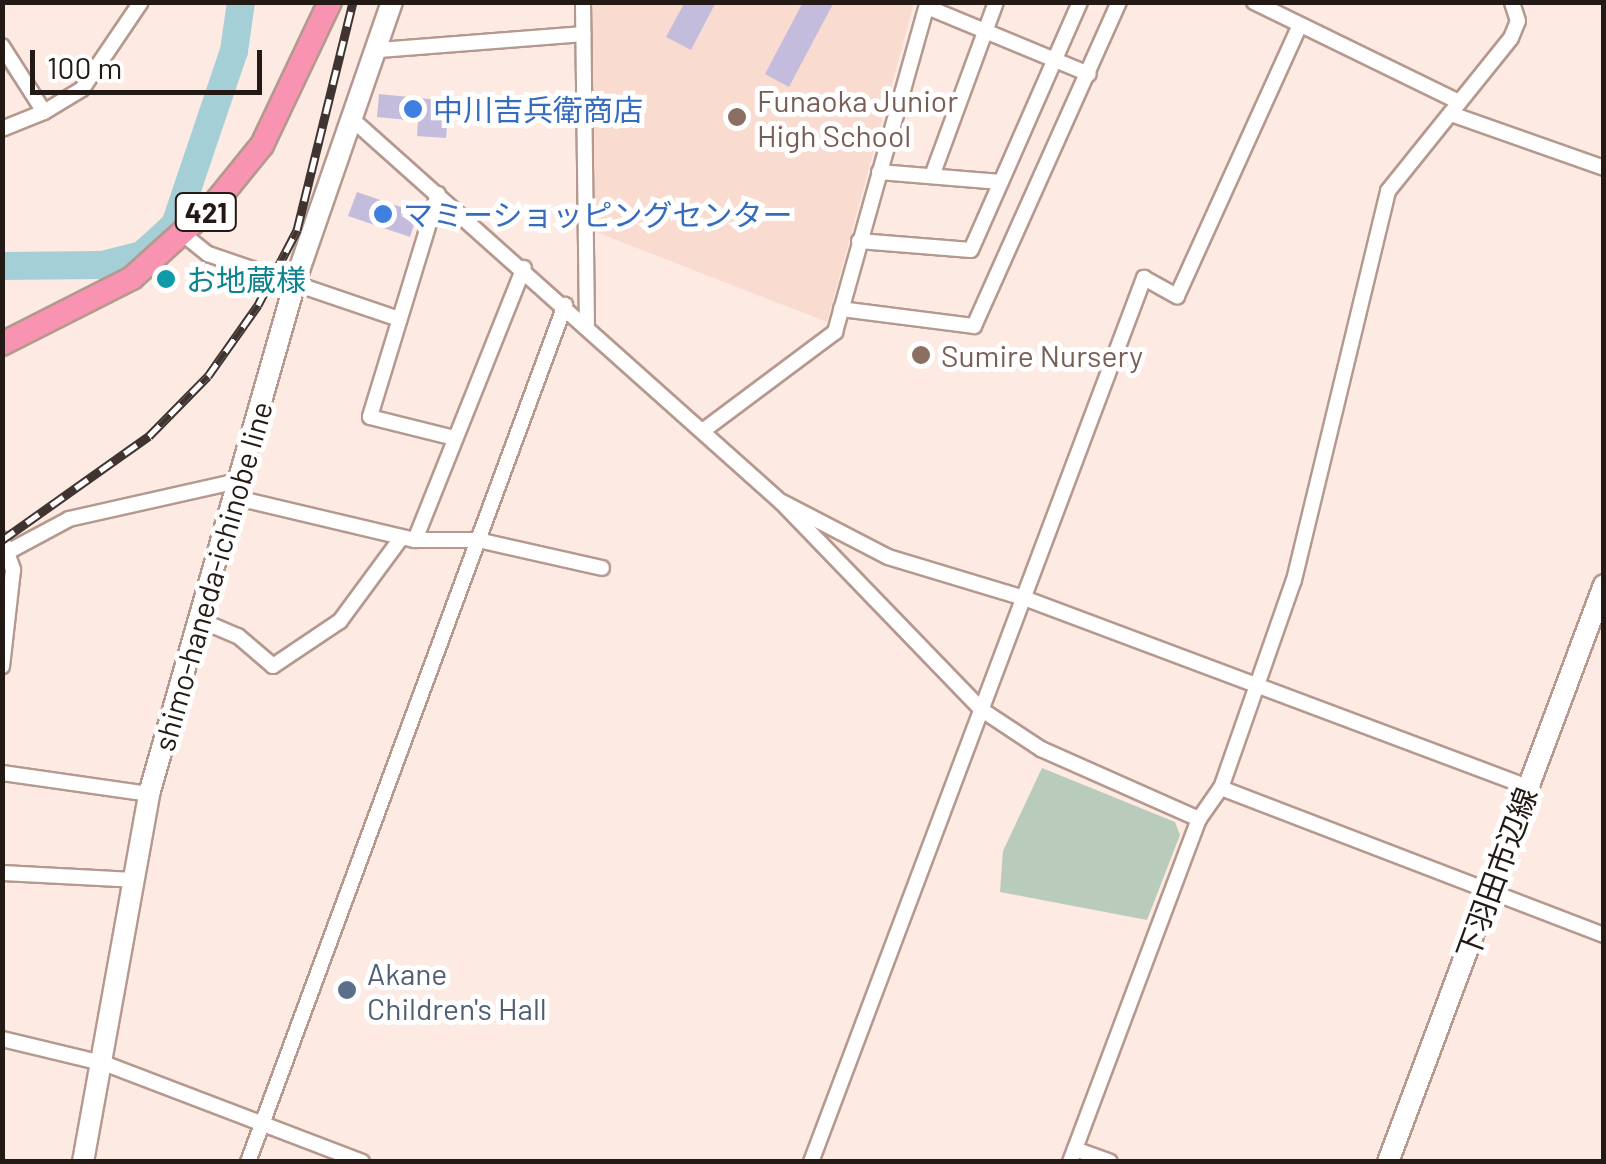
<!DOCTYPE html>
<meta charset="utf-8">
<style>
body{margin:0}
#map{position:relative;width:1606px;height:1164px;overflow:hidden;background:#fceae3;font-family:Barlow,"Noto Sans JP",sans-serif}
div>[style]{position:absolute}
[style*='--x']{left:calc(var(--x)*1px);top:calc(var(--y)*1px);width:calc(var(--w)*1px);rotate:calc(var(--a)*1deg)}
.built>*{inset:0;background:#fadbd0}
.green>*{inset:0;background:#b9cbba}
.stream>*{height:5px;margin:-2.5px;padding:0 2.5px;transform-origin:2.5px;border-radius:2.5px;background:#a4cfd7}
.river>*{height:28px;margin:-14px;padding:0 14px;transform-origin:14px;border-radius:14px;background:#a4cfd7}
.building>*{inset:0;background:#c4bcdc}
.roads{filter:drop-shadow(2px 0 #b5998f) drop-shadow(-2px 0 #b5998f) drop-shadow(0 2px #b5998f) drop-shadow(0 -2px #b5998f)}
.minor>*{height:14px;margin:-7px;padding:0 7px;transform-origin:7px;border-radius:7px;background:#fff}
.secondary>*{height:20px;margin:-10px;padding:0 10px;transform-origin:10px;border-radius:10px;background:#fff}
.trunk>*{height:22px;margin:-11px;padding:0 11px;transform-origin:11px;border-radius:11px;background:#f894b2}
.rail>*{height:9px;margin-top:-4.5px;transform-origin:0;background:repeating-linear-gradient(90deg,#fff 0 15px,#3f342f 0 30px);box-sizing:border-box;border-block:2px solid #3f342f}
.dots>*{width:28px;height:28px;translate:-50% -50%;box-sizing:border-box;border:5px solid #fff;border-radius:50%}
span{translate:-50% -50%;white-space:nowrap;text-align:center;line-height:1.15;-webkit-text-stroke:10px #fff;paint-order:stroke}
.shield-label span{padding:2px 8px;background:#fff;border:2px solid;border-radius:8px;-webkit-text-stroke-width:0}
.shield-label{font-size:28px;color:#231915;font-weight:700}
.education-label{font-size:30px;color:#785e54}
.left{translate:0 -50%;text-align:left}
.shop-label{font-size:30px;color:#366cbe}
.culture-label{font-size:30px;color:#0d838f}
.street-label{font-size:30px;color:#231915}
.service-label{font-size:30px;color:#4e5e75}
.frame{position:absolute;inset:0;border:5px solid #231915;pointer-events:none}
.scale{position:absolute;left:30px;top:50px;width:232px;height:45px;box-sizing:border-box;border:5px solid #231915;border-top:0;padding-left:12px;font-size:30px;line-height:35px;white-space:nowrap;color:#231915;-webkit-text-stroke:8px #fff;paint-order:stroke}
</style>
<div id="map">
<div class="built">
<i style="clip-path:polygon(588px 3px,914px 3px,827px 322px,596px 232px)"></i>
</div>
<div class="green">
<i style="clip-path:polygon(1042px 768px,1175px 822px,1180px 835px,1147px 920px,1000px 892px,1003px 851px)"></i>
</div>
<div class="stream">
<i style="--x:2;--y:62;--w:27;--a:54"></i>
</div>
<div class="river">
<i style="--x:2;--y:266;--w:100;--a:-0.6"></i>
<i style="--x:102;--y:265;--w:41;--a:-14"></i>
<i style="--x:142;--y:255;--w:45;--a:-42.3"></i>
<i style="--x:175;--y:225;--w:184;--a:-71.3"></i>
<i style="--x:234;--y:51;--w:49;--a:-81.9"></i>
</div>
<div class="building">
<i style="clip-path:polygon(685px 2px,716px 2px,691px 50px,666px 37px)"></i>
<i style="clip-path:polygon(803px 2px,834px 2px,789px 87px,765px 74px)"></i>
<i style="clip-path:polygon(379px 94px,449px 101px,446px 138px,417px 136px,418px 121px,377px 117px)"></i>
<i style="clip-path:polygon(357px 192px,418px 213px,410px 237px,348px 216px)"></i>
</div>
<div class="roads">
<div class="minor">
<i style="--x:583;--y:2;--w:324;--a:89.3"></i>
<i style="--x:1254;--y:2;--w:228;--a:26"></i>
<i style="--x:927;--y:7;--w:175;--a:22.5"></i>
<i style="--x:2;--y:46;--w:78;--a:57.5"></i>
<i style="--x:44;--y:112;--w:45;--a:158"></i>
<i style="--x:380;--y:50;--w:204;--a:-4.5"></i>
<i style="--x:44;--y:112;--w:44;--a:-31.2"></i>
<i style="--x:82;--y:89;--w:105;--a:-55.9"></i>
<i style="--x:1451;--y:114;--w:162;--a:19.4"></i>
<i style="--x:353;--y:120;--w:574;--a:41.75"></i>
<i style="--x:781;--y:502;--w:289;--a:46"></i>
<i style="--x:982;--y:710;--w:71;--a:33.5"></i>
<i style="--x:1041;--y:749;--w:173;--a:23.9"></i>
<i style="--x:879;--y:172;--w:122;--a:4.7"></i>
<i style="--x:1001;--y:182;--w:197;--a:-66.3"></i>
<i style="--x:932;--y:176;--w:185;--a:-69.8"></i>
<i style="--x:438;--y:194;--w:233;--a:107"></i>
<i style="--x:370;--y:417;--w:87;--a:14"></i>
<i style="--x:183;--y:234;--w:32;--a:39"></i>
<i style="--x:208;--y:254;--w:199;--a:18.8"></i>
<i style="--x:859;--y:241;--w:112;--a:4.6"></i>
<i style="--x:971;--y:250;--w:74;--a:-66.2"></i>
<i style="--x:841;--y:309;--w:134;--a:7.3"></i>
<i style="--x:974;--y:326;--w:355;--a:-65.9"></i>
<i style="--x:704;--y:430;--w:164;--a:-36.8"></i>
<i style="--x:835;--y:332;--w:343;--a:-74.3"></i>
<i style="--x:237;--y:498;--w:183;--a:13.3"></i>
<i style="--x:415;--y:540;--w:63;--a:0"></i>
<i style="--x:478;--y:540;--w:127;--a:12.7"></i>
<i style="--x:782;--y:502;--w:119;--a:27.4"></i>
<i style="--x:888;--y:557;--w:142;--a:16.8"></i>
<i style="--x:1024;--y:598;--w:538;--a:20.56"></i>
<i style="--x:2;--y:539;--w:33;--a:70"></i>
<i style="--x:13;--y:570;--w:97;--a:96.5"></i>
<i style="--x:415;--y:540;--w:293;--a:-68.2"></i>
<i style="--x:2;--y:555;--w:76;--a:-28.2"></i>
<i style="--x:69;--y:519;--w:177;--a:-12.7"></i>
<i style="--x:202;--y:621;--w:39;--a:23"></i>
<i style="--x:238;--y:636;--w:46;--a:40.6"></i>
<i style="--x:273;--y:666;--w:81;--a:-33.9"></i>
<i style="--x:340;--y:621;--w:104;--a:-53.6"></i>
<i style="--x:2;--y:773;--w:148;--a:8.1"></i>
<i style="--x:1221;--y:788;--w:410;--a:21"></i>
<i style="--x:2;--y:873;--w:134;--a:3"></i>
<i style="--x:2;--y:1039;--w:107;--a:13.5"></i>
<i style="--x:106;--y:1064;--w:274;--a:20.9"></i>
<i style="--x:1075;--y:1149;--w:37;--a:20"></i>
<i style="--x:248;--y:1162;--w:914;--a:-69.7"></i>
<i style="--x:811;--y:1162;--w:945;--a:-69.36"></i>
<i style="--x:1144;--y:278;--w:38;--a:29"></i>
<i style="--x:1177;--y:296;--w:298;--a:-65.6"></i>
<i style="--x:1070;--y:1162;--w:366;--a:-69.4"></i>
<i style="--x:1199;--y:819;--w:38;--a:-55"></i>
<i style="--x:1221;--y:788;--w:220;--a:-70.7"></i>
<i style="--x:1294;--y:580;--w:400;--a:-76.4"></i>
<i style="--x:1388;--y:191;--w:196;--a:-51.2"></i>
<i style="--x:1511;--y:38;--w:18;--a:-68"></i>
<i style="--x:1518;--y:21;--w:20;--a:-108"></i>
</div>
<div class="secondary">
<i style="--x:83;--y:1162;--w:374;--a:-79.8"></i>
<i style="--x:149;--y:794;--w:536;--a:-74.07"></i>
<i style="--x:296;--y:279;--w:293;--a:-70.9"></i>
<i style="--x:1388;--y:1162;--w:616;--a:-69.48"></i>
</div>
<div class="trunk">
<i style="--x:2;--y:344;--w:146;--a:-26.9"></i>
<i style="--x:132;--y:278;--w:112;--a:-42.1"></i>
<i style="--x:215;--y:203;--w:75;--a:-51"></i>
<i style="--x:262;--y:145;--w:158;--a:-64.6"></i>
</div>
</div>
<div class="rail">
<i style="--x:2;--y:540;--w:180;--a:-35.3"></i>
<i style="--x:149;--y:436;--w:84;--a:-45.5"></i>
<i style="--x:208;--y:376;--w:87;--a:-54.8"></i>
<i style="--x:258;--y:305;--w:85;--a:-62.5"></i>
<i style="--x:297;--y:230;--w:235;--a:-76.2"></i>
</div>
<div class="dots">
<i style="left:413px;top:109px;background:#3f7fe0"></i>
<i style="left:737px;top:117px;background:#8d6e63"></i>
<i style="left:383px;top:214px;background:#3f7fe0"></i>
<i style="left:166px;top:279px;background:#0f9aa8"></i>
<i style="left:921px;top:355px;background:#8d6e63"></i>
<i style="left:347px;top:990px;background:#5c6f8a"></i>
</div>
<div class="shield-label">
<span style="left:206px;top:212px">421</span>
</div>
<div class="education-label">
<span class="left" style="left:757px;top:117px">Funaoka Junior<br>High School</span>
<span class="left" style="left:941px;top:355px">Sumire Nursery</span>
</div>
<div class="shop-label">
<span class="left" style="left:433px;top:109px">中川吉兵衛商店</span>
<span class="left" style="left:403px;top:214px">マミーショッピングセンター</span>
</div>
<div class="culture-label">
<span class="left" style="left:186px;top:279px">お地蔵様</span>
</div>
<div class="street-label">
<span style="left:212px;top:576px;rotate:-74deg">shimo-haneda-ichinobe line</span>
<span style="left:1496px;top:873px;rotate:-70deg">下羽田市辺線</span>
</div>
<div class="service-label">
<span class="left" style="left:367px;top:990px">Akane<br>Children's Hall</span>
</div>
<div class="frame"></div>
<div class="scale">100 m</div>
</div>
